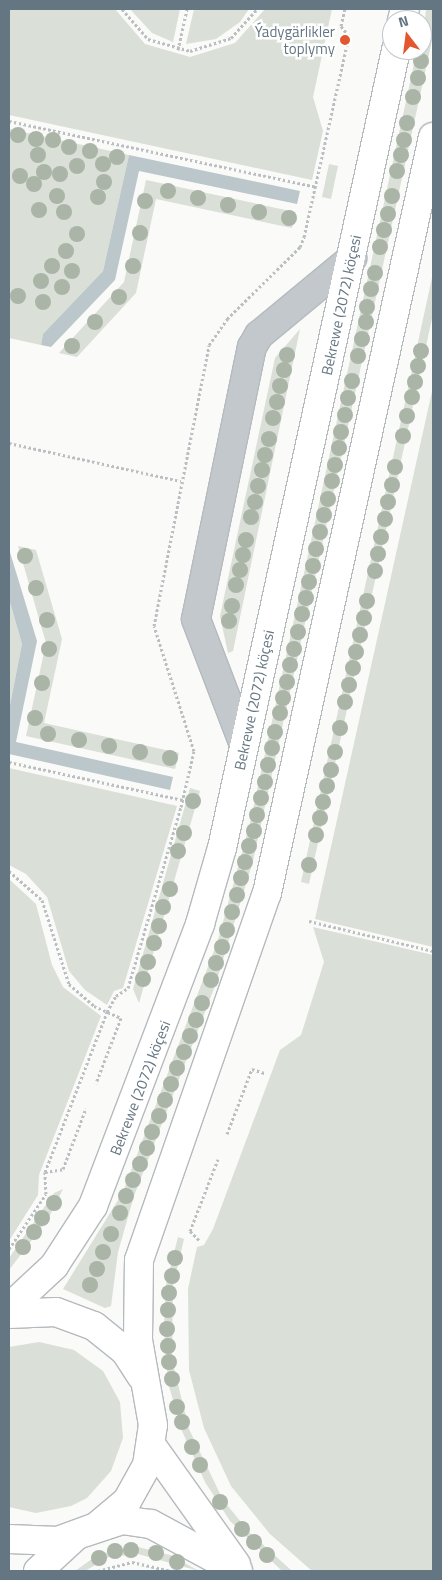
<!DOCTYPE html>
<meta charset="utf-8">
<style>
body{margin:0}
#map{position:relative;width:442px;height:1580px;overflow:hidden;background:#fafaf8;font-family:"Titillium Web",sans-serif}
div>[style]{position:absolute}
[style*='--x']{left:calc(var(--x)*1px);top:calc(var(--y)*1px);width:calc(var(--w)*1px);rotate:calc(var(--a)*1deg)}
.green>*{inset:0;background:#dadfd7}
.water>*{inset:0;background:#bbc7cb}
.path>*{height:3px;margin-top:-1.5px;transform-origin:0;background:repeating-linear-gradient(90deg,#bbbfc2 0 2.5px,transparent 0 5px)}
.roads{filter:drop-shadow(1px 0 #b5babe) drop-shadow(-1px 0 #b5babe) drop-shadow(0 1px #b5babe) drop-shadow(0 -1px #b5babe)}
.minor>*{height:28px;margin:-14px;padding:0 14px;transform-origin:14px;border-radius:14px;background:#c3c8cc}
.major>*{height:28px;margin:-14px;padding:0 14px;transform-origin:14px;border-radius:14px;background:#fff}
.trees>*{width:16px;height:16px;margin:-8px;border-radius:50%;background:#aab4a7}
.dots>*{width:14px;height:14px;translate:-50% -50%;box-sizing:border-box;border:2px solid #fff;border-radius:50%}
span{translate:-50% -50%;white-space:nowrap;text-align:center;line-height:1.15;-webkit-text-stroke:5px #fff;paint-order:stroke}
.poi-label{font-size:15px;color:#657683}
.right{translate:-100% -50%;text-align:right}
.street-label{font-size:15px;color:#657683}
.frame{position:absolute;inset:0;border:10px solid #657683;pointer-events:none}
.north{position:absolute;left:382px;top:10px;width:50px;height:50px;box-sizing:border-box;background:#fff;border:1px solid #c1c8cd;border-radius:50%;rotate:345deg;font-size:14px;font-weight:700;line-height:20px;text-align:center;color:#657683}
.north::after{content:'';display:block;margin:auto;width:18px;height:22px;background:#e4572e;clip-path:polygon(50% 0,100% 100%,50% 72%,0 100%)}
</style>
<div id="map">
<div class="green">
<i style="clip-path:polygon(9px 9px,115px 9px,145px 44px,190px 57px,235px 43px,265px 9px,332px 9px,313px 97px,323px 131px,312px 180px,9px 115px)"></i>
<i style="clip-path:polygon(130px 9px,180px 9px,173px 42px,152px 33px)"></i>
<i style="clip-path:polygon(194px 9px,249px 9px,240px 22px,216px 39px,186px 44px)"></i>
<i style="clip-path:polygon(426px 9px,433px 9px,433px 36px,253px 861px,215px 986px,134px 1196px,118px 1252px,111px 1306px,105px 1308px,63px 1289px,123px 1192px,218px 940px,250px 823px,417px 50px,422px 50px)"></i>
<i style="clip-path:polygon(9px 129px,129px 155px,103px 271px,43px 334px,41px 345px,9px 338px)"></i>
<i style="clip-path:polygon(329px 164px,338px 166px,331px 199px,322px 197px)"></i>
<i style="clip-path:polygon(146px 180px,295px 212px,292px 228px,156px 199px,136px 293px,77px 357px,59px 353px,124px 282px)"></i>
<i style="clip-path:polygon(433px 273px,433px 314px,309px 884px,301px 882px)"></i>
<i style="clip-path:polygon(300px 329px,233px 651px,228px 653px,220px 616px,275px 358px)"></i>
<i style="clip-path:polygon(433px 387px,433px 947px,315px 919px)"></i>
<i style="clip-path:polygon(18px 546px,36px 550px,62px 639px,44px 723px,179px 753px,175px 769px,26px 736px,46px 643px)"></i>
<i style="clip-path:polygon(9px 599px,22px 644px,9px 710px)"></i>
<i style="clip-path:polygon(9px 768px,177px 806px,123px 988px,114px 991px,107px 1005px,85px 990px,69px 971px,47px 897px,26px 874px,9px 865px)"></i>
<i style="clip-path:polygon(190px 788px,200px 791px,139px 1003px,133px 989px)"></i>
<i style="clip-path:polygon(9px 879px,36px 904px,52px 965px,63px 987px,101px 1016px,39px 1175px,38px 1195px,9px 1241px)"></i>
<i style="clip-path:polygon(313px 927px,433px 955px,433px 1571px,312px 1571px,270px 1534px,231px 1486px,204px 1428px,189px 1370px,188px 1289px,197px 1247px,204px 1245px,213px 1229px,280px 1050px,301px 1035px,324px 962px)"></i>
<i style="clip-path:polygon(63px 1189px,48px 1219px,9px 1270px,9px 1258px,54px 1193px)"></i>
<i style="clip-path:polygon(178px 1237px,184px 1239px,173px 1286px,172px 1360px,189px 1429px,223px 1500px,250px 1533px,292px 1571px,282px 1571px,230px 1521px,205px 1482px,182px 1431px,168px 1383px,164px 1330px,166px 1285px)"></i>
<i style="clip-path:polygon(39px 1342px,74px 1350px,103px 1371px,120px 1402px,123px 1438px,111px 1471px,87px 1498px,71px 1506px,36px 1513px,9px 1507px,9px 1347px)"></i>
<i style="clip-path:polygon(138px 1547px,170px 1555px,199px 1571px,138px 1554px,109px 1557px,85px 1571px,75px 1571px,99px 1554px)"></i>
</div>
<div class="water">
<i style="clip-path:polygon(129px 155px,300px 191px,297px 204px,139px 171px,115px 280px,51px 347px,41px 345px,43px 334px,103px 271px)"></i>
<i style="clip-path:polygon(9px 549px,37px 641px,16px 742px,173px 777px,170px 790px,9px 754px,9px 710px,22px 644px,9px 599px)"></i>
</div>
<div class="path">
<i style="--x:122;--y:9;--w:40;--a:49"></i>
<i style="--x:148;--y:39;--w:44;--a:15.9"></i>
<i style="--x:190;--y:51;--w:43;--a:-17.6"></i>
<i style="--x:231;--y:38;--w:39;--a:-48"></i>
<i style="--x:178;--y:50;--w:42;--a:-77.6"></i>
<i style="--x:9;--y:121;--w:315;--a:12.1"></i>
<i style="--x:9;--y:443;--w:176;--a:12.5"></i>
<i style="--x:9;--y:762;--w:178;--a:12.3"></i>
<i style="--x:9;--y:871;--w:44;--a:41.3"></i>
<i style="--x:42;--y:900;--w:88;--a:72.2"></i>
<i style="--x:69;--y:984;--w:33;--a:41"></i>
<i style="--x:94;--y:1006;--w:30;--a:24"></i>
<i style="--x:121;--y:1018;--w:70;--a:111"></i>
<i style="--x:309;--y:921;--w:128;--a:13.6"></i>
<i style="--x:227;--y:1134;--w:70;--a:-69"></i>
<i style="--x:252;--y:1069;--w:13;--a:18"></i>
<i style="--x:45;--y:1172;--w:18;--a:-9"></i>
<i style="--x:63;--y:1169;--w:65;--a:-69.3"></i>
<i style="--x:199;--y:1240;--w:13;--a:-135"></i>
<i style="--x:190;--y:1231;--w:77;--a:-68.7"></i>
<i style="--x:9;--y:1249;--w:66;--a:-56.1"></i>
<i style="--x:46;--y:1194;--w:22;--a:-93"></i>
<i style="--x:45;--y:1172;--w:172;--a:-68.8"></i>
<i style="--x:107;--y:1012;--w:18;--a:-61"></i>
<i style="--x:116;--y:996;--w:14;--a:-34"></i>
<i style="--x:128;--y:988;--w:189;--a:-73.7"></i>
<i style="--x:181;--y:807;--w:57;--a:-76.9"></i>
<i style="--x:194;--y:751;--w:131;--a:-107.7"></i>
<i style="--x:154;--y:626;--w:286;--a:-78.9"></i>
<i style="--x:209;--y:345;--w:32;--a:-55"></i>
<i style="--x:227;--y:319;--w:103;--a:-44.6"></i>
<i style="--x:300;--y:247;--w:11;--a:-68"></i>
<i style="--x:304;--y:237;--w:206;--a:-77.4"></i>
<i style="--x:349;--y:36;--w:13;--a:-129"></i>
<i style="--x:341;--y:26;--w:17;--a:-77"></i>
<i style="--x:98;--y:1571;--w:35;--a:-15"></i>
<i style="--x:132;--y:1562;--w:39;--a:13"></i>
</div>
<div class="roads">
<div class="minor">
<i style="--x:244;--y:745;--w:135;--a:-110.9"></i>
<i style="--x:196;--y:619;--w:278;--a:-78.4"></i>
<i style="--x:252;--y:347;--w:14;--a:-60"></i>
<i style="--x:259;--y:335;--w:121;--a:-39.6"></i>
</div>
<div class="major">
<i style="--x:402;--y:20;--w:11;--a:-75"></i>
<i style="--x:9;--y:1308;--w:62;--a:-43"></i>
<i style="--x:54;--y:1266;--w:72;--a:-57"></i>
<i style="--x:93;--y:1206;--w:302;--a:-69.2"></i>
<i style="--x:200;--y:924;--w:79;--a:-73.9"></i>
<i style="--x:222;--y:848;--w:817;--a:-77.7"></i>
<i style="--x:9;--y:1314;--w:47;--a:-2.4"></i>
<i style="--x:56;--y:1312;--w:40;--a:20.2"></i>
<i style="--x:94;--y:1326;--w:40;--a:39"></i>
<i style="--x:125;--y:1351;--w:30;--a:57"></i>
<i style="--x:152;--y:1446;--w:145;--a:54.6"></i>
<i style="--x:9;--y:1539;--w:49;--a:2.3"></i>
<i style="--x:58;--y:1541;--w:40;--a:-20.2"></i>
<i style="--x:96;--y:1527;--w:40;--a:-40"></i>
<i style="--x:127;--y:1501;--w:41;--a:-60.9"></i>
<i style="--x:147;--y:1465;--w:40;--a:-81.5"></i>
<i style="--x:153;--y:1425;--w:86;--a:-100"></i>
<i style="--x:138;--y:1340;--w:80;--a:-89.3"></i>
<i style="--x:139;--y:1260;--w:389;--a:-70.8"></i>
<i style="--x:267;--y:893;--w:774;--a:-77.62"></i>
<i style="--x:38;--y:1571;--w:53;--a:-42.7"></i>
<i style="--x:77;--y:1535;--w:47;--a:-18.4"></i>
<i style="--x:122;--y:1520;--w:29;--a:8"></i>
<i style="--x:151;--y:1524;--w:99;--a:28.4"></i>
</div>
</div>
<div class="trees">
<i style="left:421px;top:61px"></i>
<i style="left:418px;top:78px"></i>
<i style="left:413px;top:97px"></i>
<i style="left:407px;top:123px"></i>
<i style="left:18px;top:135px"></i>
<i style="left:36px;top:139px"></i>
<i style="left:53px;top:140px"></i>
<i style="left:404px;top:140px"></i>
<i style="left:69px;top:147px"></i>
<i style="left:90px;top:151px"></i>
<i style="left:38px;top:155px"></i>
<i style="left:401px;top:155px"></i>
<i style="left:117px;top:157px"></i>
<i style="left:103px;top:164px"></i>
<i style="left:77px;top:166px"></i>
<i style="left:397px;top:171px"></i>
<i style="left:44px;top:172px"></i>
<i style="left:60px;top:174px"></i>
<i style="left:20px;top:176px"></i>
<i style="left:104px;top:182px"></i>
<i style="left:34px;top:184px"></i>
<i style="left:168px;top:191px"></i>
<i style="left:57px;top:196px"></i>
<i style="left:392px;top:196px"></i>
<i style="left:98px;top:197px"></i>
<i style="left:198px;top:198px"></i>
<i style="left:145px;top:201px"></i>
<i style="left:228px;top:205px"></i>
<i style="left:39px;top:210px"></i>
<i style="left:64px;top:212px"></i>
<i style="left:259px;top:212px"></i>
<i style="left:388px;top:214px"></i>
<i style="left:289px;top:218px"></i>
<i style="left:384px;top:230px"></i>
<i style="left:140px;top:233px"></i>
<i style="left:77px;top:234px"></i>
<i style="left:380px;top:247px"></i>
<i style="left:66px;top:251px"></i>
<i style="left:52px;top:266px"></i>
<i style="left:133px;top:266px"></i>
<i style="left:72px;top:271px"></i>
<i style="left:375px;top:273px"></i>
<i style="left:41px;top:281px"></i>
<i style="left:62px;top:287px"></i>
<i style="left:371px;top:289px"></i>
<i style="left:18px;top:296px"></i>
<i style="left:119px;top:297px"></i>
<i style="left:43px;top:302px"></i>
<i style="left:367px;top:307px"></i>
<i style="left:95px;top:322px"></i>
<i style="left:366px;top:322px"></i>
<i style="left:362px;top:339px"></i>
<i style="left:72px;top:346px"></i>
<i style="left:421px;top:351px"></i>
<i style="left:287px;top:355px"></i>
<i style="left:358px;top:356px"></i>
<i style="left:418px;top:366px"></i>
<i style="left:284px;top:370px"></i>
<i style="left:352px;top:381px"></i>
<i style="left:415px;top:382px"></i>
<i style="left:280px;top:386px"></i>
<i style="left:412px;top:397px"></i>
<i style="left:348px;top:398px"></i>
<i style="left:277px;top:402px"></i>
<i style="left:345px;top:415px"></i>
<i style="left:407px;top:416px"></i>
<i style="left:273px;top:418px"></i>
<i style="left:341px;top:432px"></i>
<i style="left:403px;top:436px"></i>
<i style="left:269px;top:439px"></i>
<i style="left:339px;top:448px"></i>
<i style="left:265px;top:455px"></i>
<i style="left:335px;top:465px"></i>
<i style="left:395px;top:467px"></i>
<i style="left:262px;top:470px"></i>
<i style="left:332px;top:481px"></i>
<i style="left:392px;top:485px"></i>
<i style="left:258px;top:486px"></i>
<i style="left:328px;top:499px"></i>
<i style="left:255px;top:502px"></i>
<i style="left:388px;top:502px"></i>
<i style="left:324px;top:515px"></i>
<i style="left:251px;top:517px"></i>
<i style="left:385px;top:519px"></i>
<i style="left:320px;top:532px"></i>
<i style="left:381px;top:537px"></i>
<i style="left:246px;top:540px"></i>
<i style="left:316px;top:549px"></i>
<i style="left:378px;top:554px"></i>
<i style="left:243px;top:555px"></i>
<i style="left:25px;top:556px"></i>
<i style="left:313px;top:566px"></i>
<i style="left:240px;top:570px"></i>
<i style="left:375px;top:571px"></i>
<i style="left:309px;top:582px"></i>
<i style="left:236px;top:585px"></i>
<i style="left:36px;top:588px"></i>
<i style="left:306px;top:598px"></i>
<i style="left:367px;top:601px"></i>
<i style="left:232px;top:606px"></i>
<i style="left:302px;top:614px"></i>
<i style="left:364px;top:618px"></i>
<i style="left:47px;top:620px"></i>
<i style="left:229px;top:621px"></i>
<i style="left:298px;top:632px"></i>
<i style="left:360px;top:635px"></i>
<i style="left:49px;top:649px"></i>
<i style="left:294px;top:649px"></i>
<i style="left:356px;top:652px"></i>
<i style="left:290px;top:665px"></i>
<i style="left:353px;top:668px"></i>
<i style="left:287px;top:682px"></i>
<i style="left:42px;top:683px"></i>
<i style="left:349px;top:685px"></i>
<i style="left:283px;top:698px"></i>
<i style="left:345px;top:702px"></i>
<i style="left:280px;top:713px"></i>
<i style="left:35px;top:718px"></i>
<i style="left:340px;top:728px"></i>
<i style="left:275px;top:732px"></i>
<i style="left:48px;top:734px"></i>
<i style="left:79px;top:740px"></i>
<i style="left:109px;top:746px"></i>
<i style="left:272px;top:748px"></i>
<i style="left:140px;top:752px"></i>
<i style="left:335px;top:752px"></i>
<i style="left:170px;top:758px"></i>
<i style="left:268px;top:765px"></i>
<i style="left:331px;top:770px"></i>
<i style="left:265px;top:782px"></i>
<i style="left:327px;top:786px"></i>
<i style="left:261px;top:798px"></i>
<i style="left:193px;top:801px"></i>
<i style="left:323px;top:802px"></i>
<i style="left:257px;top:815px"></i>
<i style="left:320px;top:818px"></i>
<i style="left:254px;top:831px"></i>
<i style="left:184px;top:833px"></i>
<i style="left:316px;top:835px"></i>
<i style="left:249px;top:846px"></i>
<i style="left:178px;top:851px"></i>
<i style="left:245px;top:862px"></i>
<i style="left:309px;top:865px"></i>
<i style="left:241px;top:878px"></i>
<i style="left:170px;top:889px"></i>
<i style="left:237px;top:895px"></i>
<i style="left:163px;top:907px"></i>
<i style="left:232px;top:912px"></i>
<i style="left:159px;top:926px"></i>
<i style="left:227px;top:930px"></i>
<i style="left:154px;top:943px"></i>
<i style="left:222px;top:947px"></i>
<i style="left:148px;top:962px"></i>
<i style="left:216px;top:963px"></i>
<i style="left:143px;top:979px"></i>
<i style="left:211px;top:980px"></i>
<i style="left:202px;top:1003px"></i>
<i style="left:196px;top:1020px"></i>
<i style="left:190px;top:1036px"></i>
<i style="left:184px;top:1052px"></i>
<i style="left:177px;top:1068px"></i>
<i style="left:171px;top:1084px"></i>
<i style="left:165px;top:1100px"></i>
<i style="left:159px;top:1116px"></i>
<i style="left:152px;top:1132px"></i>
<i style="left:147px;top:1148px"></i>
<i style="left:140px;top:1164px"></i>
<i style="left:133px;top:1180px"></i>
<i style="left:126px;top:1196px"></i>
<i style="left:54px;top:1203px"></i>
<i style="left:120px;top:1213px"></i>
<i style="left:42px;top:1218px"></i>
<i style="left:34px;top:1232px"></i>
<i style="left:111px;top:1234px"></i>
<i style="left:23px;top:1247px"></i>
<i style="left:103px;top:1252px"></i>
<i style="left:175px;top:1258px"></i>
<i style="left:97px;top:1269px"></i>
<i style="left:172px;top:1276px"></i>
<i style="left:90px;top:1285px"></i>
<i style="left:169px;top:1293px"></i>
<i style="left:168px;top:1310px"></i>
<i style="left:167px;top:1329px"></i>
<i style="left:168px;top:1346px"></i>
<i style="left:169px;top:1362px"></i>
<i style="left:172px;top:1379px"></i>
<i style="left:177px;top:1407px"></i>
<i style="left:182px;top:1422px"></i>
<i style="left:192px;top:1447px"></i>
<i style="left:200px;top:1465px"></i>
<i style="left:220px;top:1502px"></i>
<i style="left:242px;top:1529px"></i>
<i style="left:254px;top:1542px"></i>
<i style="left:131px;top:1550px"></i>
<i style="left:115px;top:1551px"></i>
<i style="left:156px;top:1553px"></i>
<i style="left:267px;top:1555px"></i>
<i style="left:99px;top:1558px"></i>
<i style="left:177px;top:1562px"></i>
</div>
<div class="dots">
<i style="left:345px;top:40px;background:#e4572e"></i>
</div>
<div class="poi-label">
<span class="right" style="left:335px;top:40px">Ýadygärlikler<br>toplymy</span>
</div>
<div class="street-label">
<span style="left:341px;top:305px;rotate:-78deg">Bekrewe (2072) köçesi</span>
<span style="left:254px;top:700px;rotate:-78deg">Bekrewe (2072) köçesi</span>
<span style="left:140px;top:1088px;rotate:-69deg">Bekrewe (2072) köçesi</span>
</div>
<div class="frame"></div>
<div class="north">N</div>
</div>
